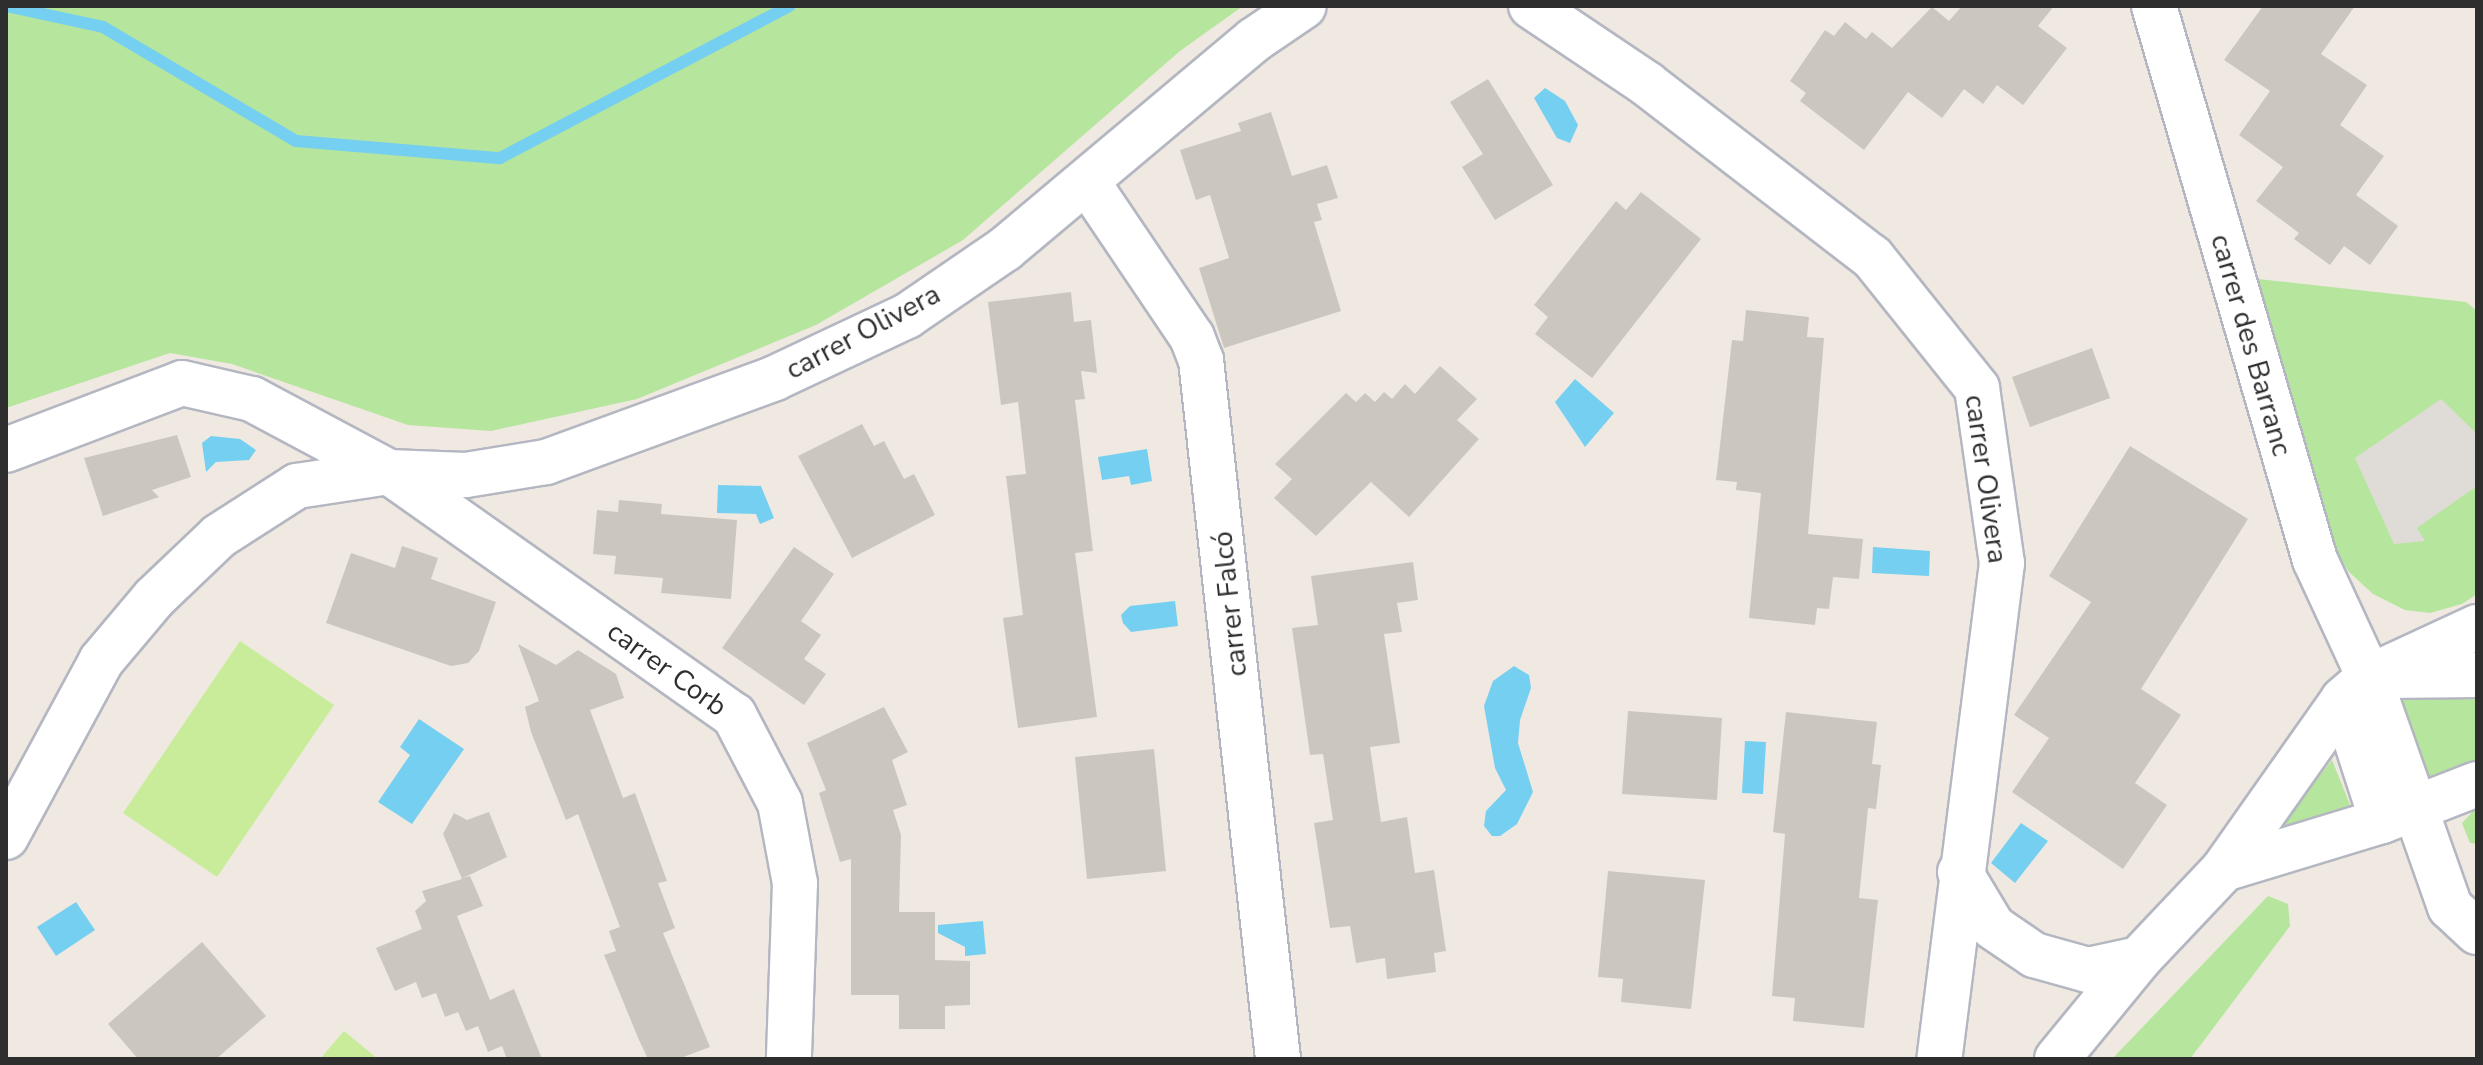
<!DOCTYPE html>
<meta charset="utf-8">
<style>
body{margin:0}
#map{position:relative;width:2483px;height:1065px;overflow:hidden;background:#efe9e1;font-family:"Nunito Sans",sans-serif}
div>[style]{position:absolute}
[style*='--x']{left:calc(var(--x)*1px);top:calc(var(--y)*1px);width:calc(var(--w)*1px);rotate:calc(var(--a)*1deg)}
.green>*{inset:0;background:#b6e59e}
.pitch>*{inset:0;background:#c9ec9a}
.plaza>*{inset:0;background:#dfdcd8}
.water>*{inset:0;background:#75cff0}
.stream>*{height:12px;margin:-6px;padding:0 6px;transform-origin:6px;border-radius:6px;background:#75cff0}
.building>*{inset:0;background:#cbc7bf}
.roads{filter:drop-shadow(2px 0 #b4b7c1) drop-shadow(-2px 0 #b4b7c1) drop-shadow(0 2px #b4b7c1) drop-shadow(0 -2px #b4b7c1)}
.minor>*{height:44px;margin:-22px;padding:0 22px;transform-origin:22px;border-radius:22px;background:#fff}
span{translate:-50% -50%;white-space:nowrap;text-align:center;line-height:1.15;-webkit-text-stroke:6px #fff;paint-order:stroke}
.street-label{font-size:28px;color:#2e2e2e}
.frame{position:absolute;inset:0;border:8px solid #2e2e2e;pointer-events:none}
</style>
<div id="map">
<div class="green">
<i style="clip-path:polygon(6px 6px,1243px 6px,1180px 51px,963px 240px,816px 325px,637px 399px,491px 431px,408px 425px,232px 364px,170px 353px,6px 408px)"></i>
<i style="clip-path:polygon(2258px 279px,2466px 302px,2477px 311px,2477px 594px,2462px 604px,2430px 613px,2405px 610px,2373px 594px,2349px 572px,2335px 550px,2314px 489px)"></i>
<i style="clip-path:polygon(2477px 688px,2477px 773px,2429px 778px,2416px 764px,2400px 705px,2406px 697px)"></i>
<i style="clip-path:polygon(2332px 760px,2352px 810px,2270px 840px)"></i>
<i style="clip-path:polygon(2477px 807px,2477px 844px,2470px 843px,2462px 823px)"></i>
<i style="clip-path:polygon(2268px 896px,2288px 904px,2290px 926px,2190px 1059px,2112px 1059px)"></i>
</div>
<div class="pitch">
<i style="clip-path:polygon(240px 641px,334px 705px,217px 877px,123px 813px)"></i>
<i style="clip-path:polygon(344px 1031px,378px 1059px,320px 1059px)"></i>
</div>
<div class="plaza">
<i style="clip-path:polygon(2441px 399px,2477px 434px,2477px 486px,2417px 528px,2425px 541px,2394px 544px,2355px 458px)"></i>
</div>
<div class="water">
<i style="clip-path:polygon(1545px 88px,1565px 101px,1578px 125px,1570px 143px,1557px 138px,1534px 98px)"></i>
<i style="clip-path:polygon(1575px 379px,1614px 413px,1585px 447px,1555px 402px)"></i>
<i style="clip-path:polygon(211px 436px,240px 439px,256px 450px,249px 460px,216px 462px,206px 472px,202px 443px)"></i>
<i style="clip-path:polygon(1147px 449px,1152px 481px,1131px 485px,1129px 476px,1102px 480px,1098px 457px)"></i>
<i style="clip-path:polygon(718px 485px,761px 486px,774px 518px,760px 524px,756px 514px,717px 513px)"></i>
<i style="clip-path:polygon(1873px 547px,1930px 551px,1929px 576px,1872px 573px)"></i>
<i style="clip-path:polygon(1175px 601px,1178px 626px,1131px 632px,1123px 623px,1121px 615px,1130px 606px)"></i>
<i style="clip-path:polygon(1514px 666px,1529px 675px,1531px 688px,1520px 720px,1518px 743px,1533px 792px,1517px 824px,1500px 836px,1492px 836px,1484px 826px,1486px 811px,1506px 790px,1495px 768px,1484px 706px,1493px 681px)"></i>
<i style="clip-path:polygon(419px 719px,464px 749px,412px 824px,378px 802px,410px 755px,400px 747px)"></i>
<i style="clip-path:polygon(1745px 741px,1766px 742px,1763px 794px,1742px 793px)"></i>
<i style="clip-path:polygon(2021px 823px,2048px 841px,2015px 883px,1991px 863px)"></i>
<i style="clip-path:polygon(76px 902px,95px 930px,56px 956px,37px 927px)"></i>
<i style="clip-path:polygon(983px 921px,986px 954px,965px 956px,965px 947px,938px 933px,938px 925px)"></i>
</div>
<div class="stream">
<i style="--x:6;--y:6;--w:99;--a:12.2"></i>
<i style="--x:103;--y:27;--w:224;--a:30.6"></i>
<i style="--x:296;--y:141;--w:205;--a:4.8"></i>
<i style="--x:500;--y:158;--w:327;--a:-27.7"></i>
</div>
<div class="building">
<i style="clip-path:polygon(1962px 6px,2054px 6px,2038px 26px,2067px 48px,2023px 105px,1997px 85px,1983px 104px,1964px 89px,1942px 118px,1908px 92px,1864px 150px,1800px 101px,1806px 93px,1790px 81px,1825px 30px,1834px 36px,1845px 22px,1866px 39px,1872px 32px,1892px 48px,1932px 7px,1949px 21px)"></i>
<i style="clip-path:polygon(2263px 6px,2355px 6px,2321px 54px,2367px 85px,2340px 125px,2384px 156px,2356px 195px,2398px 226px,2370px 265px,2344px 246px,2330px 265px,2294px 239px,2299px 233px,2256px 201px,2283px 167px,2239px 135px,2270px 91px,2224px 60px)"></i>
<i style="clip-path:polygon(1488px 79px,1553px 185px,1495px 220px,1462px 167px,1483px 154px,1450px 102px)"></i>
<i style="clip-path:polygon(1271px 112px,1292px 176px,1327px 165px,1338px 198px,1317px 204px,1322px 220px,1314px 222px,1341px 311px,1224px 348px,1199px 268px,1229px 258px,1210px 195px,1196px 200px,1180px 150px,1241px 131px,1238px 123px)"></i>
<i style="clip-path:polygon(1641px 192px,1701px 239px,1592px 378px,1535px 334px,1548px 317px,1534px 305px,1616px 201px,1626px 210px)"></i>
<i style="clip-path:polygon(1071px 292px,1074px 322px,1091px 320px,1097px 373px,1081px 371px,1085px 399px,1075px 400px,1093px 551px,1075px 553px,1097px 717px,1018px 728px,1003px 618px,1023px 615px,1006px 476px,1026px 474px,1018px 402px,1001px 405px,988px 302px)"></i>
<i style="clip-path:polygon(1746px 310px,1809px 317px,1807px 337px,1824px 338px,1808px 534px,1863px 539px,1859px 579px,1833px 577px,1829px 609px,1817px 608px,1815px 625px,1749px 618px,1761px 493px,1736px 490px,1737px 482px,1716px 480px,1732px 340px,1743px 341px)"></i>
<i style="clip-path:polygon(2092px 348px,2110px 398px,2030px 427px,2012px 377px)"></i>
<i style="clip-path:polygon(1440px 366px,1477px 399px,1457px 420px,1479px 439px,1409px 517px,1371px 482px,1316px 536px,1274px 498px,1292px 479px,1275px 464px,1346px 393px,1356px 402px,1365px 393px,1375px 402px,1384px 392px,1392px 399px,1405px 384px,1415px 394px)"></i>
<i style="clip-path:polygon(862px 424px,874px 446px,884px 441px,904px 479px,914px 474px,935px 515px,852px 558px,798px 456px)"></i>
<i style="clip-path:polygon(177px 435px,191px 477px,152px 490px,159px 497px,103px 516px,84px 458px)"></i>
<i style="clip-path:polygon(2130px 446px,2248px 519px,2141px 689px,2181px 715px,2135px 783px,2167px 805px,2123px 869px,2012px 792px,2049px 738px,2014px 715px,2091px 602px,2049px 576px)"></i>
<i style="clip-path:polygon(619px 500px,662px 504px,661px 514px,737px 520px,731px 599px,661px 593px,663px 578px,614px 574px,616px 556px,593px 554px,597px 510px,618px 512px)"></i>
<i style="clip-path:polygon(402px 546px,438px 558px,431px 579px,496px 602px,479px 651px,468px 663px,451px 666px,326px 623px,351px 553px,395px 568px)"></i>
<i style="clip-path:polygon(794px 547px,834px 574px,801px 621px,821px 635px,804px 659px,826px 674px,804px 705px,722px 648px)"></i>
<i style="clip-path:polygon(1413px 562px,1418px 600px,1397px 603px,1402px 632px,1384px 634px,1400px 743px,1370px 747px,1381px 822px,1407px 817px,1415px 873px,1434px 870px,1446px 951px,1434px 953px,1436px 972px,1387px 979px,1385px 958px,1356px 963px,1350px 926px,1330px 928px,1314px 823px,1333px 820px,1323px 754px,1310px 755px,1292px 628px,1318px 625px,1311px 576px)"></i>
<i style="clip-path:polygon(518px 644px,556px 665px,578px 650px,616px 674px,624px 698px,590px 710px,623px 798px,635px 793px,667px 881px,658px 883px,675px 928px,663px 933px,710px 1047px,678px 1059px,648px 1059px,639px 1040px,604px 955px,616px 951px,609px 931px,620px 927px,578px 814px,566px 820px,531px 732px,525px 707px,539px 701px)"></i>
<i style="clip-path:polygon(884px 707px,908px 752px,892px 760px,907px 805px,893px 810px,901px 835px,899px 912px,935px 912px,935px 960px,970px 961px,970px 1005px,945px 1006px,945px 1029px,899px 1029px,899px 995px,851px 995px,851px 859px,840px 862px,819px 793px,826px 790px,807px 743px)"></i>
<i style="clip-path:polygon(1628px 711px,1722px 718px,1717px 800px,1622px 794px)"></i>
<i style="clip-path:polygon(1786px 712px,1877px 722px,1872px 764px,1881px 765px,1876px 809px,1868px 808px,1859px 898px,1878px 900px,1864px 1028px,1793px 1021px,1795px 998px,1772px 996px,1785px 834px,1773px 832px)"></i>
<i style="clip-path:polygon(1154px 749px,1166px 871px,1087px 879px,1075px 757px)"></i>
<i style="clip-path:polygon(489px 812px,507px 857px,463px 878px,470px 876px,483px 906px,457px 916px,490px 1000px,514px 989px,542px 1059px,507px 1059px,502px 1046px,488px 1052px,478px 1026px,466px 1031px,458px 1012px,445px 1017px,436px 993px,422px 998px,416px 982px,395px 991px,376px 948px,422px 929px,415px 911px,426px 901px,422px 891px,462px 879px,443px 834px,454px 813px,467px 820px)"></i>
<i style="clip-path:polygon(1608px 871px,1705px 880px,1691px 1009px,1621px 1002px,1623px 979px,1598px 977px)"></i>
<i style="clip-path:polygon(202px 942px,266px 1016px,216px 1059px,138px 1059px,108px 1024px)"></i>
</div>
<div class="roads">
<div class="minor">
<i style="--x:1531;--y:6;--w:140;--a:33.9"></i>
<i style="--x:1647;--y:84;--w:284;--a:37.6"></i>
<i style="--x:1872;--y:257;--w:168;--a:51.3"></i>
<i style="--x:1977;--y:388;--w:177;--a:81.9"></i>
<i style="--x:2002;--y:563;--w:500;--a:97.2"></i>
<i style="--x:2154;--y:6;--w:577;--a:73.8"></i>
<i style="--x:2315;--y:560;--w:129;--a:65.2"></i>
<i style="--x:2369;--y:677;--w:244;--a:70.6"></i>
<i style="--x:2450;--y:907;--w:37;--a:43"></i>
<i style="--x:1088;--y:183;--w:186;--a:56"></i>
<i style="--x:1192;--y:337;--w:25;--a:69"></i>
<i style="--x:1201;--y:360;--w:703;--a:83.71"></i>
<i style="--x:6;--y:450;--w:188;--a:-20.8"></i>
<i style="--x:182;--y:383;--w:72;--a:12.9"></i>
<i style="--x:252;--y:399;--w:155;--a:28.1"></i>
<i style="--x:389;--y:472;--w:422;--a:35.2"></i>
<i style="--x:734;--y:715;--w:99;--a:62.4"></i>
<i style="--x:780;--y:803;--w:81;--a:79.4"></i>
<i style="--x:795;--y:883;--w:176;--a:92"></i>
<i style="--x:2477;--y:627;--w:119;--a:155.2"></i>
<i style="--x:2369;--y:677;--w:35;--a:139"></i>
<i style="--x:2343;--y:700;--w:207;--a:125.2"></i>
<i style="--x:2224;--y:869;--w:165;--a:-16.9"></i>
<i style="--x:2382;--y:821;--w:102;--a:-21.3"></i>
<i style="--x:2387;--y:676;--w:90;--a:-0.6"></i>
<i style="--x:2343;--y:700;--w:127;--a:72.1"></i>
<i style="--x:6;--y:837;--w:200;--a:-61.6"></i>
<i style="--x:101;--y:661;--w:82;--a:-49.9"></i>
<i style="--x:154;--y:598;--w:90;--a:-43.6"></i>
<i style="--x:219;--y:536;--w:93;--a:-32.7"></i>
<i style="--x:297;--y:486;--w:93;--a:-8.7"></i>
<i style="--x:389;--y:472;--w:77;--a:2.2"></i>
<i style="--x:466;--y:475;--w:81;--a:-9.2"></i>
<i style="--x:546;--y:462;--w:244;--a:-20.1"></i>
<i style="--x:775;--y:378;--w:146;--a:-25.2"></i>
<i style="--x:907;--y:316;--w:119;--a:-34.4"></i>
<i style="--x:1005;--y:249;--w:325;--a:-40"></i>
<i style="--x:1254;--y:40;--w:60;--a:-34.2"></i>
<i style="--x:1960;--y:872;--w:64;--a:59"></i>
<i style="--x:1993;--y:927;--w:50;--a:34.3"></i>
<i style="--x:2034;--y:955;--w:56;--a:15.5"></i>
<i style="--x:2088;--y:970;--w:52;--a:-12.2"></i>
<i style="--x:2057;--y:1059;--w:129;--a:-50.6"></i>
<i style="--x:2139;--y:959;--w:124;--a:-46.6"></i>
</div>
</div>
<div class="street-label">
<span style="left:863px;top:332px;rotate:-28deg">carrer Olivera</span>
<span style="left:2251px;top:345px;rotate:74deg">carrer des Barranc</span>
<span style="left:1986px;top:479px;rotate:82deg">carrer Olivera</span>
<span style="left:1230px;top:604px;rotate:-96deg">carrer Falcó</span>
<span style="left:667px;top:669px;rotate:36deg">carrer Corb</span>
</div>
<div class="frame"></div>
</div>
